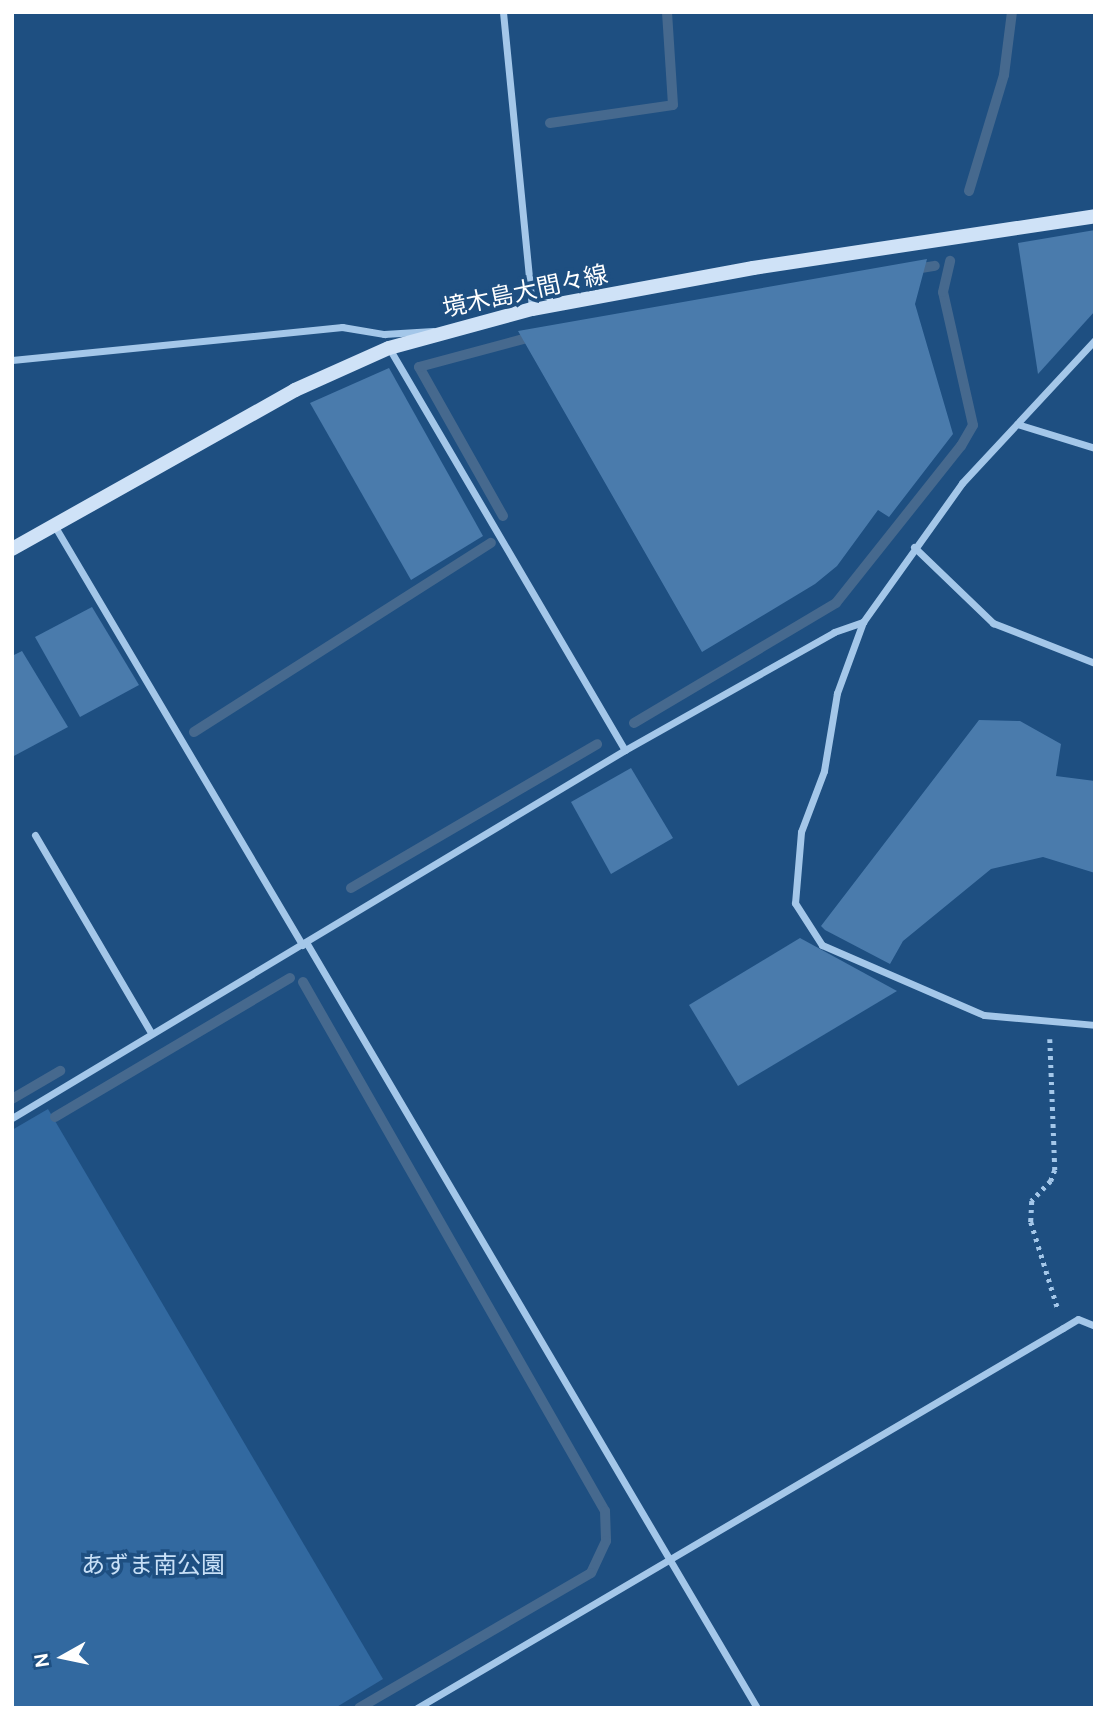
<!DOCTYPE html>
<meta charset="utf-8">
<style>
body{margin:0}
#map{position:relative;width:1107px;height:1720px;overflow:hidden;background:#1e4f81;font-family:"DM Sans","Noto Sans JP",sans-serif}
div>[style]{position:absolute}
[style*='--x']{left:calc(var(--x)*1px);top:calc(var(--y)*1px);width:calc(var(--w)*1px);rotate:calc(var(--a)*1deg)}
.green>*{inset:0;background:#3269a0}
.stream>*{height:10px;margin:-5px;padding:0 5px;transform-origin:5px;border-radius:5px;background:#46698e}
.building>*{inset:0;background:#4a7bac}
.path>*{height:4.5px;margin-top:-2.25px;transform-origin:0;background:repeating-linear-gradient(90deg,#a4c7e9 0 3.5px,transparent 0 8.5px)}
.street>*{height:7px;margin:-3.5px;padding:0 3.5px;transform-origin:3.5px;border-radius:3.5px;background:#a4c7e9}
.secondary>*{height:14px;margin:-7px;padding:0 7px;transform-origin:7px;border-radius:7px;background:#cfe2f7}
span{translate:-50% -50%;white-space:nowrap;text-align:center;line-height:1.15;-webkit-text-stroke:7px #1e4f81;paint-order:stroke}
.street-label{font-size:24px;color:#fff}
.park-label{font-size:24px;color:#c8e0f7}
.frame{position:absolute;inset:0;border:14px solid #fff;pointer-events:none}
.north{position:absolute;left:28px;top:1622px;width:70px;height:70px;-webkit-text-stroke:5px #1e4f81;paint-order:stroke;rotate:261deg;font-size:19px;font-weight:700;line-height:28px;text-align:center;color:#fff}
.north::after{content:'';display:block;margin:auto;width:24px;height:32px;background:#fff;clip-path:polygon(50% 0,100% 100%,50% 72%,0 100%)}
</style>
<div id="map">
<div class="green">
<i style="clip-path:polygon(48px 1109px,383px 1679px,335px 1708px,12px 1708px,12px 1130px)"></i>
</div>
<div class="stream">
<i style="--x:550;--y:123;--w:124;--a:-8.3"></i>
<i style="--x:673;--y:105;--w:93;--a:-93.7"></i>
<i style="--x:969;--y:191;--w:121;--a:-73.2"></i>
<i style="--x:1004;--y:75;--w:64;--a:-82.8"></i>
<i style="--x:915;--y:269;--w:20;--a:-9"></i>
<i style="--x:503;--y:516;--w:171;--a:-119.4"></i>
<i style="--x:419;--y:367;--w:120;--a:-15"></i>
<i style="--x:634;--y:723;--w:235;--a:-30.7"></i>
<i style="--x:836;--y:603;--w:201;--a:-51.5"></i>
<i style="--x:961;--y:446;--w:24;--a:-60"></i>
<i style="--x:973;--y:425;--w:136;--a:-102.7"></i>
<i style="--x:943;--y:292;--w:32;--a:-77"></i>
<i style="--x:194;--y:732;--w:352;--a:-32.5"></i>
<i style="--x:351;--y:888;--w:285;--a:-30.3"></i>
<i style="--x:303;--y:982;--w:609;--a:60.28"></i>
<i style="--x:605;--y:1511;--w:30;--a:88"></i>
<i style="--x:606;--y:1541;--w:35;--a:115"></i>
<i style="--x:591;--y:1573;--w:268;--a:149.8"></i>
<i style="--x:12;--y:1099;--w:56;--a:-30.3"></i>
<i style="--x:55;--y:1117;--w:273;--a:-30.6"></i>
</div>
<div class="building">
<i style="clip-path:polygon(1095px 230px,1095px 311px,1038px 374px,1018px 243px)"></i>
<i style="clip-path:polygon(927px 259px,915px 304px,953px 434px,889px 517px,878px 510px,837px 566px,815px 584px,702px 652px,518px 331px)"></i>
<i style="clip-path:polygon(389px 368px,483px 536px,411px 580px,310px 403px)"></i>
<i style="clip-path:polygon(92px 607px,139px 685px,80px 717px,35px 637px)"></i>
<i style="clip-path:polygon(22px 651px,68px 727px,12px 757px,12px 656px)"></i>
<i style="clip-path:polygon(979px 720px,1020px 721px,1061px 744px,1056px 776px,1095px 781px,1095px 873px,1043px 857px,991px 869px,903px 941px,890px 964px,825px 930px,821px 926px)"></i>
<i style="clip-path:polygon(631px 768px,673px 838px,611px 874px,571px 802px)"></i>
<i style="clip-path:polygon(800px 938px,897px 991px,738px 1086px,689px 1005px)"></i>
</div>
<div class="path">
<i style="--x:1050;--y:1039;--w:131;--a:87.8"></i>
<i style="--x:1055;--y:1170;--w:12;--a:110"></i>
<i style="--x:1051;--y:1181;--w:28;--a:134"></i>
<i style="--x:1032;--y:1201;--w:21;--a:93"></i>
<i style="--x:1031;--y:1222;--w:91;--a:72.8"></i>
</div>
<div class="street">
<i style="--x:503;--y:12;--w:298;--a:84.4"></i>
<i style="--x:389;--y:348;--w:466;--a:59.6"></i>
<i style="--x:12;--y:360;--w:332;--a:-5.7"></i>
<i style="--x:342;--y:327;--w:43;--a:9.5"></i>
<i style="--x:384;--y:334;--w:49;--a:-3.5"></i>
<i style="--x:1017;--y:424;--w:82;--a:17.1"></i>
<i style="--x:54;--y:525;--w:488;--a:59.4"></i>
<i style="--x:914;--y:547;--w:110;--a:43.9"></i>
<i style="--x:993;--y:623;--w:110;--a:21.4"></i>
<i style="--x:863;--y:622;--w:76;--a:110.1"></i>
<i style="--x:837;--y:693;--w:79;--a:99.5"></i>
<i style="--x:824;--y:771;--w:65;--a:110.7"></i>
<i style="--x:801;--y:832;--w:71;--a:94.8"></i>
<i style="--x:795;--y:903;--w:50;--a:57.3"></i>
<i style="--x:822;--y:945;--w:176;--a:23.4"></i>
<i style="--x:984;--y:1015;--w:111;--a:5.1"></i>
<i style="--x:35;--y:835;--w:229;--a:59.6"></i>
<i style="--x:306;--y:942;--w:889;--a:59.51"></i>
<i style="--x:12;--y:1118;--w:715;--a:-30.98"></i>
<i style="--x:625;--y:750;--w:240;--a:-29.4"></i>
<i style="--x:834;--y:632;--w:31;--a:-19"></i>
<i style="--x:863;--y:622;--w:171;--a:-54.5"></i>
<i style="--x:962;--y:483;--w:195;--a:-47.1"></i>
<i style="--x:417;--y:1708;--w:749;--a:-30.47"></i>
<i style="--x:1063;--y:1328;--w:17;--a:-31"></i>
<i style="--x:1078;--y:1319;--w:18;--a:22"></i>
</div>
<div class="secondary">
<i style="--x:12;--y:549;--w:325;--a:-29.3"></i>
<i style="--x:295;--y:390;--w:103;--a:-24.1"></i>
<i style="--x:389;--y:348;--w:148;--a:-15.3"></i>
<i style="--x:532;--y:309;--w:225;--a:-10.5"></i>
<i style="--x:753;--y:268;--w:346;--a:-8.6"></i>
</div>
<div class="street-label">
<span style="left:525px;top:291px;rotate:-12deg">境木島大間々線</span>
</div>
<div class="park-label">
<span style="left:153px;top:1565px">あずま南公園</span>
</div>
<div class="frame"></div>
<div class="north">N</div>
</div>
